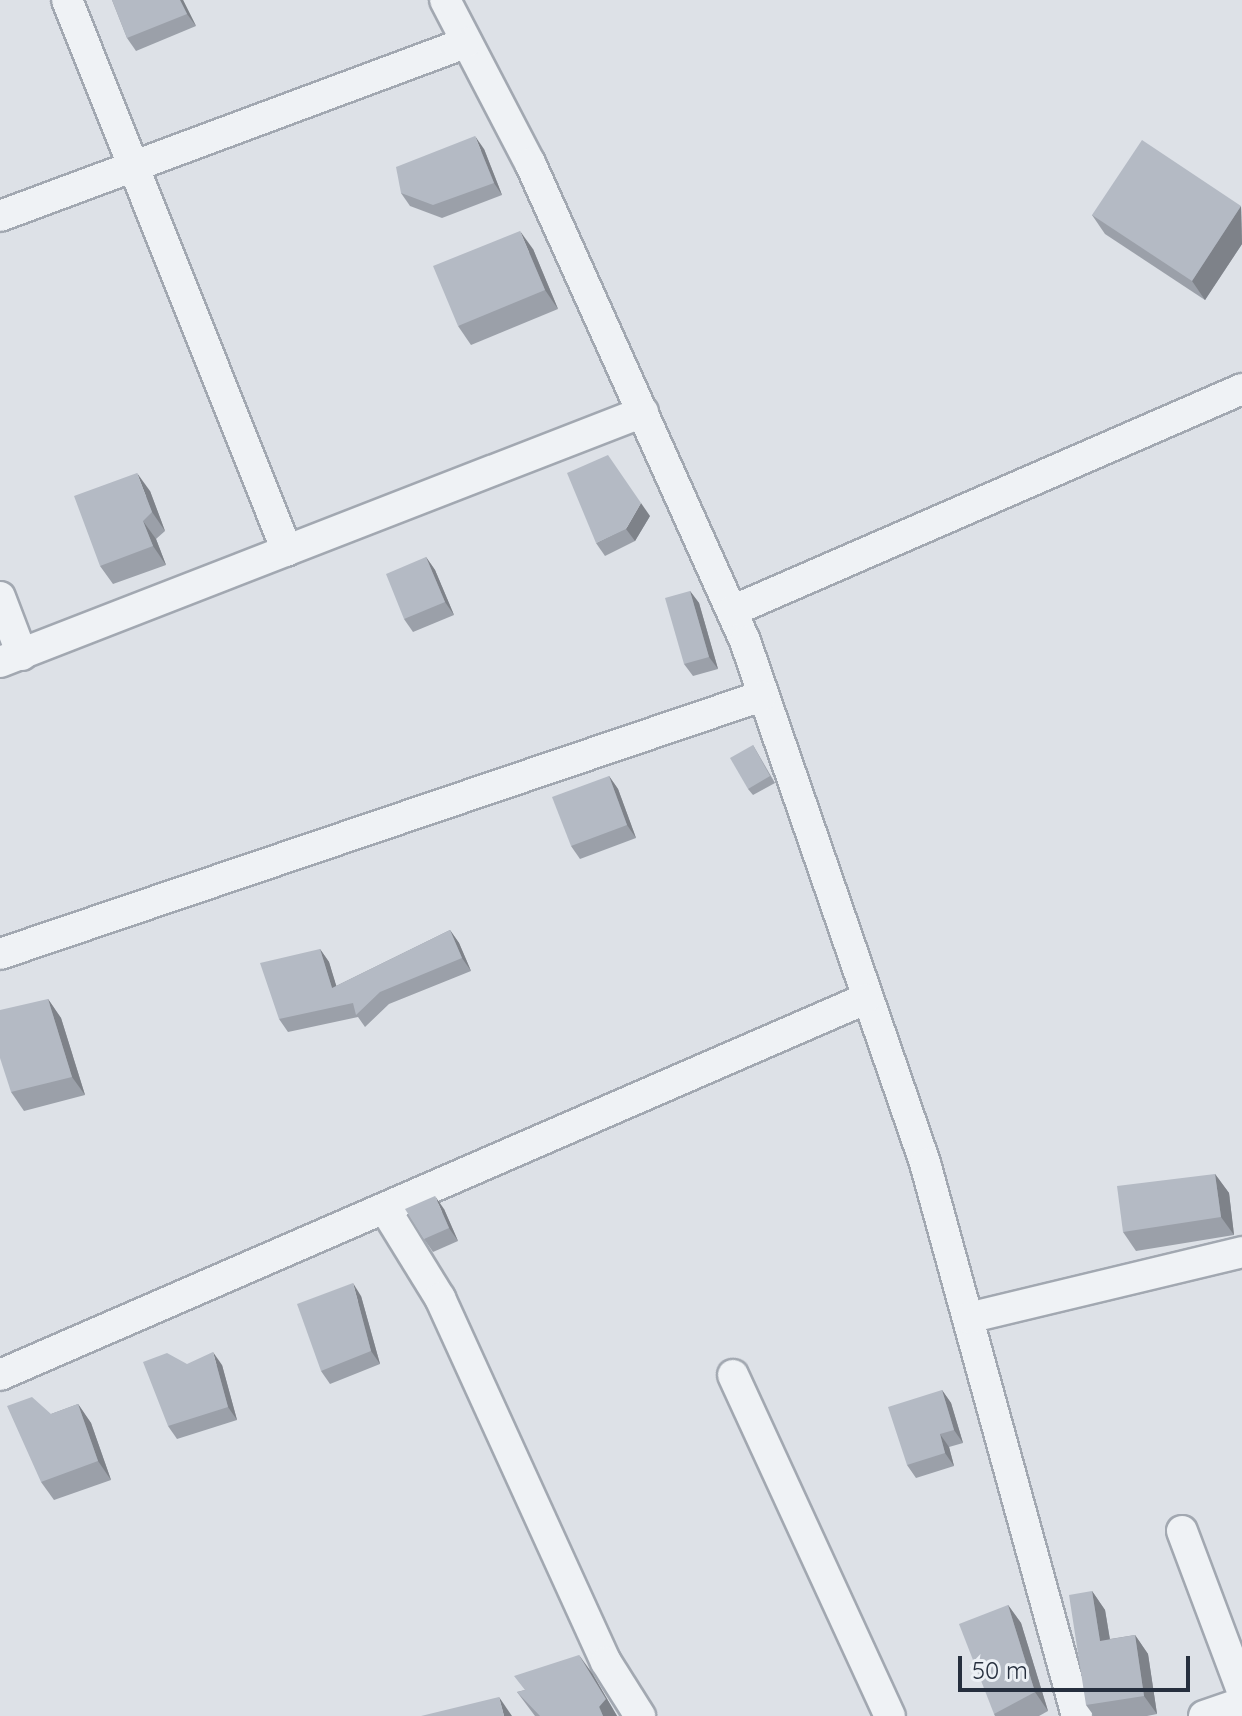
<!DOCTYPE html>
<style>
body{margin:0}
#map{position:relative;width:1242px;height:1716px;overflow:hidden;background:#dde1e7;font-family:Quicksand,sans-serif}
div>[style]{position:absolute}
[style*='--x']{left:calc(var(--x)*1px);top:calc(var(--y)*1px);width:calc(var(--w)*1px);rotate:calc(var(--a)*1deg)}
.roads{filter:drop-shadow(2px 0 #a2a8b1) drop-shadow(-2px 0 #a2a8b1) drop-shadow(0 2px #a2a8b1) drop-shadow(0 -2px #a2a8b1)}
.minor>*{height:30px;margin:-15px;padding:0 15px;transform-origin:15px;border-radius:15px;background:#eff2f5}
.wall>*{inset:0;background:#9ba0a9}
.shaded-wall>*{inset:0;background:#7e8289}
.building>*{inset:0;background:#b4bac4}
span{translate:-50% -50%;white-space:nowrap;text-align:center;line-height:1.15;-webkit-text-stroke:8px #ecf0f5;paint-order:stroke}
.scale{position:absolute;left:958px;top:1656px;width:232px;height:36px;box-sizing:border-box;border:4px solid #262f3e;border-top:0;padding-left:10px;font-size:24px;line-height:28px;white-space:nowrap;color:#262f3e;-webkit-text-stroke:6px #ecf0f5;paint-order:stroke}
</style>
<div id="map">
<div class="roads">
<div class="minor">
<i style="--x:67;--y:0;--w:593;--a:68.23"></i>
<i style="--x:445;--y:0;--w:184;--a:62.5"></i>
<i style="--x:530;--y:163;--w:524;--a:65.78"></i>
<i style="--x:745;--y:641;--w:552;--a:70.97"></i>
<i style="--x:925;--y:1163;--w:574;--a:74.63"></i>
<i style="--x:0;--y:216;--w:497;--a:-20.4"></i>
<i style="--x:0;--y:597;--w:62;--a:69.2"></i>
<i style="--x:732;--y:611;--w:556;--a:-23.52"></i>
<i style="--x:0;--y:662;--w:690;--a:-21.25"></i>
<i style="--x:0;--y:954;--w:804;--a:-18.71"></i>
<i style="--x:385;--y:1209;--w:105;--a:58.3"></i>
<i style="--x:440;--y:1298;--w:400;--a:65.5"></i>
<i style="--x:606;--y:1662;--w:64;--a:57.8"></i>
<i style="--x:968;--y:1318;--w:282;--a:-13.5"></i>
<i style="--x:0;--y:1375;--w:943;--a:-23.49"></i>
<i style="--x:733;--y:1375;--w:375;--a:65.3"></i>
<i style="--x:1182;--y:1531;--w:171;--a:69.4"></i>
<i style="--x:1204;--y:1716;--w:40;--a:-18.9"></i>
</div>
</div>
<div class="wall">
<i style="clip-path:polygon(112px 0,183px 0,196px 26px,136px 51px,127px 38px)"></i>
<i style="clip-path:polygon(484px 149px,502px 195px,442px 218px,410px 206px,401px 193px)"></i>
<i style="clip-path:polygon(1241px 206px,1242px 244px,1205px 300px,1105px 234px,1092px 215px)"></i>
<i style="clip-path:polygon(533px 249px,558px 309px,471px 345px,458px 326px)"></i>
<i style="clip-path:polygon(150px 491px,165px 531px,156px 539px,166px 565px,113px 584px,100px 566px)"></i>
<i style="clip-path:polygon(650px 516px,635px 541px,605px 556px,596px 543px)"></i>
<i style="clip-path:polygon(426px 557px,435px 570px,454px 615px,413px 632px,404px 619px)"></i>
<i style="clip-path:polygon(690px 591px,699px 603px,718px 669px,693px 676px,684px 664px)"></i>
<i style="clip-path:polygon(753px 745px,775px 783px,753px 795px,748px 789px)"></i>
<i style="clip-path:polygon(609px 776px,618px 789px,636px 838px,580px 859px,571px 846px)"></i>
<i style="clip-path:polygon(450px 930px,459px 943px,471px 971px,389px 1004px,365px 1027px,358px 1017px,288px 1032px,279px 1019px,320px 949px,329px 962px,336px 986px)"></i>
<i style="clip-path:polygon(48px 999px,61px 1018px,85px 1095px,24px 1111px,11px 1092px)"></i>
<i style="clip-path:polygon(1215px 1174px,1229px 1193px,1234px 1235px,1136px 1251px,1123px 1232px)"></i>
<i style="clip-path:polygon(444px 1209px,458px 1241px,433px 1252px,424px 1239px)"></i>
<i style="clip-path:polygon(361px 1296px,380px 1364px,330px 1384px,321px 1371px)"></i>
<i style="clip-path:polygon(187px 1364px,222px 1365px,237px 1420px,177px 1439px,168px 1426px)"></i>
<i style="clip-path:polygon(942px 1390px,951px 1403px,963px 1443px,949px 1447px,954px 1466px,916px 1478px,907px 1465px)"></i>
<i style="clip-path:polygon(78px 1404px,91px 1423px,111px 1480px,54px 1500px,41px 1482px,51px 1414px)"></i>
<i style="clip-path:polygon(1092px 1591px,1105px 1610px,1110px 1639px,1135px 1635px,1148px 1654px,1157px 1714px,1147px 1716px,1094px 1716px,1086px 1705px)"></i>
<i style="clip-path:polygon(1008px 1605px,1021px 1623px,1048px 1711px,1039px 1716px,995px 1716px,994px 1714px)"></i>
<i style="clip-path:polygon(592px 1673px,617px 1716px,535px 1716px,517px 1692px)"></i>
</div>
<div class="shaded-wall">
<i style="clip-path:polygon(180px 0,183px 0,196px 26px,187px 14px)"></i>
<i style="clip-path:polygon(475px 136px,484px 149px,502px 195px,494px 183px)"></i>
<i style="clip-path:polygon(1241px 206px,1242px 244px,1205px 300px,1192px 281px)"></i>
<i style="clip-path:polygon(520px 231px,533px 249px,558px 309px,545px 290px)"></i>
<i style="clip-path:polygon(137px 473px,150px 491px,165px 531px,152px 512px)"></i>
<i style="clip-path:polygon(641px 503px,650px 516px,635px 541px,626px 529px)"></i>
<i style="clip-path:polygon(143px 521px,156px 539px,166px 565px,153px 546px)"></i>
<i style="clip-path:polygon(426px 557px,435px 570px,454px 615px,445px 602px)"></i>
<i style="clip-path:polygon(690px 591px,699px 603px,718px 669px,709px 657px)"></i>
<i style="clip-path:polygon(609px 776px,618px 789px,636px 838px,627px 825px)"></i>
<i style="clip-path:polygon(450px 930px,459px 943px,471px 971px,462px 958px)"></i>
<i style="clip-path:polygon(320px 949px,329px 962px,341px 1001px,332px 988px)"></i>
<i style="clip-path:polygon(48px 999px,61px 1018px,85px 1095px,72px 1077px)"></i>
<i style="clip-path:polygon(1215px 1174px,1229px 1193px,1234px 1235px,1221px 1217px)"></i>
<i style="clip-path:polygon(435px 1196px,444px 1209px,458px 1241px,449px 1228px)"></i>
<i style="clip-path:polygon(353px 1283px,361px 1296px,380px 1364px,371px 1351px)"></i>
<i style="clip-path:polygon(213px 1352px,222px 1365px,237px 1420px,228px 1407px)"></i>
<i style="clip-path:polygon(942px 1390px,951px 1403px,963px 1443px,954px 1430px)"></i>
<i style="clip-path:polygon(78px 1404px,91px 1423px,111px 1480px,98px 1461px)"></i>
<i style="clip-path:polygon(940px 1434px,949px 1447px,954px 1466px,945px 1453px)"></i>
<i style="clip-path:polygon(1092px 1591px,1105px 1610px,1113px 1659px,1100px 1641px)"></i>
<i style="clip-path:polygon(1008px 1605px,1021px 1623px,1048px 1711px,1035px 1692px)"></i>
<i style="clip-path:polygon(1135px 1635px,1148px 1654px,1157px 1714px,1144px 1696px)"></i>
<i style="clip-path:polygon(579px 1655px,592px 1673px,617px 1716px,603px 1716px)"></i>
<i style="clip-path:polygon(499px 1697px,512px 1716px,504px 1716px)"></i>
</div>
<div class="building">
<i style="clip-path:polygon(112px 0,180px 0,187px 14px,127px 38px)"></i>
<i style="clip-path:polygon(475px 136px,494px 183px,433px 205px,401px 193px,396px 167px)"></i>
<i style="clip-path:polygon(1142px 140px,1241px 206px,1192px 281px,1092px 215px)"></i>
<i style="clip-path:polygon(520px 231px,545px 290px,458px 326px,433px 266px)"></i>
<i style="clip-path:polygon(608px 455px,641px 503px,626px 529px,596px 543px,567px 473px)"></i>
<i style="clip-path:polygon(137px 473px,152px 512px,143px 521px,153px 546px,100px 566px,74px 496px)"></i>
<i style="clip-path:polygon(426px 557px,445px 602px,404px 619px,386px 574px)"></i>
<i style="clip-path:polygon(690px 591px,709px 657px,684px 664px,665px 598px)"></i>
<i style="clip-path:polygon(753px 745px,770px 776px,748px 789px,730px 758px)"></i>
<i style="clip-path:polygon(609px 776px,627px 825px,571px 846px,552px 797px)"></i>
<i style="clip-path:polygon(450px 930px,462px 958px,380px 992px,356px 1015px,353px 1003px,279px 1019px,260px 963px,320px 949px,332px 988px)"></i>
<i style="clip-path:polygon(48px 999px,72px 1077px,11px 1092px,0 1058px,0 1010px)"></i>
<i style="clip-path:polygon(1215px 1174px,1221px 1217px,1123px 1232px,1117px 1186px)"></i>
<i style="clip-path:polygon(435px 1196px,449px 1228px,424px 1239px,405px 1209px)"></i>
<i style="clip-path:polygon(353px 1283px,371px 1351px,321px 1371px,297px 1304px)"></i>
<i style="clip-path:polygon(213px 1352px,228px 1407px,168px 1426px,143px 1362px,167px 1353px,187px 1364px)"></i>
<i style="clip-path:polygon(942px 1390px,954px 1430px,940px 1434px,945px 1453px,907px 1465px,888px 1407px)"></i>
<i style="clip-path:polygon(32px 1397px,51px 1414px,78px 1404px,98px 1461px,41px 1482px,7px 1406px)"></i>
<i style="clip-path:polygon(1092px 1591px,1100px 1641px,1135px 1635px,1144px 1696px,1086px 1705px,1069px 1595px)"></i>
<i style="clip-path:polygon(1008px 1605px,1035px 1692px,994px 1714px,959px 1624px)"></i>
<i style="clip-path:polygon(579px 1655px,606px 1699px,599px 1707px,603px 1716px,540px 1716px,517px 1692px,525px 1690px,514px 1676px)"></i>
<i style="clip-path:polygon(499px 1697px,504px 1716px,421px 1716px)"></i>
</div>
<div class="scale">50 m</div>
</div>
